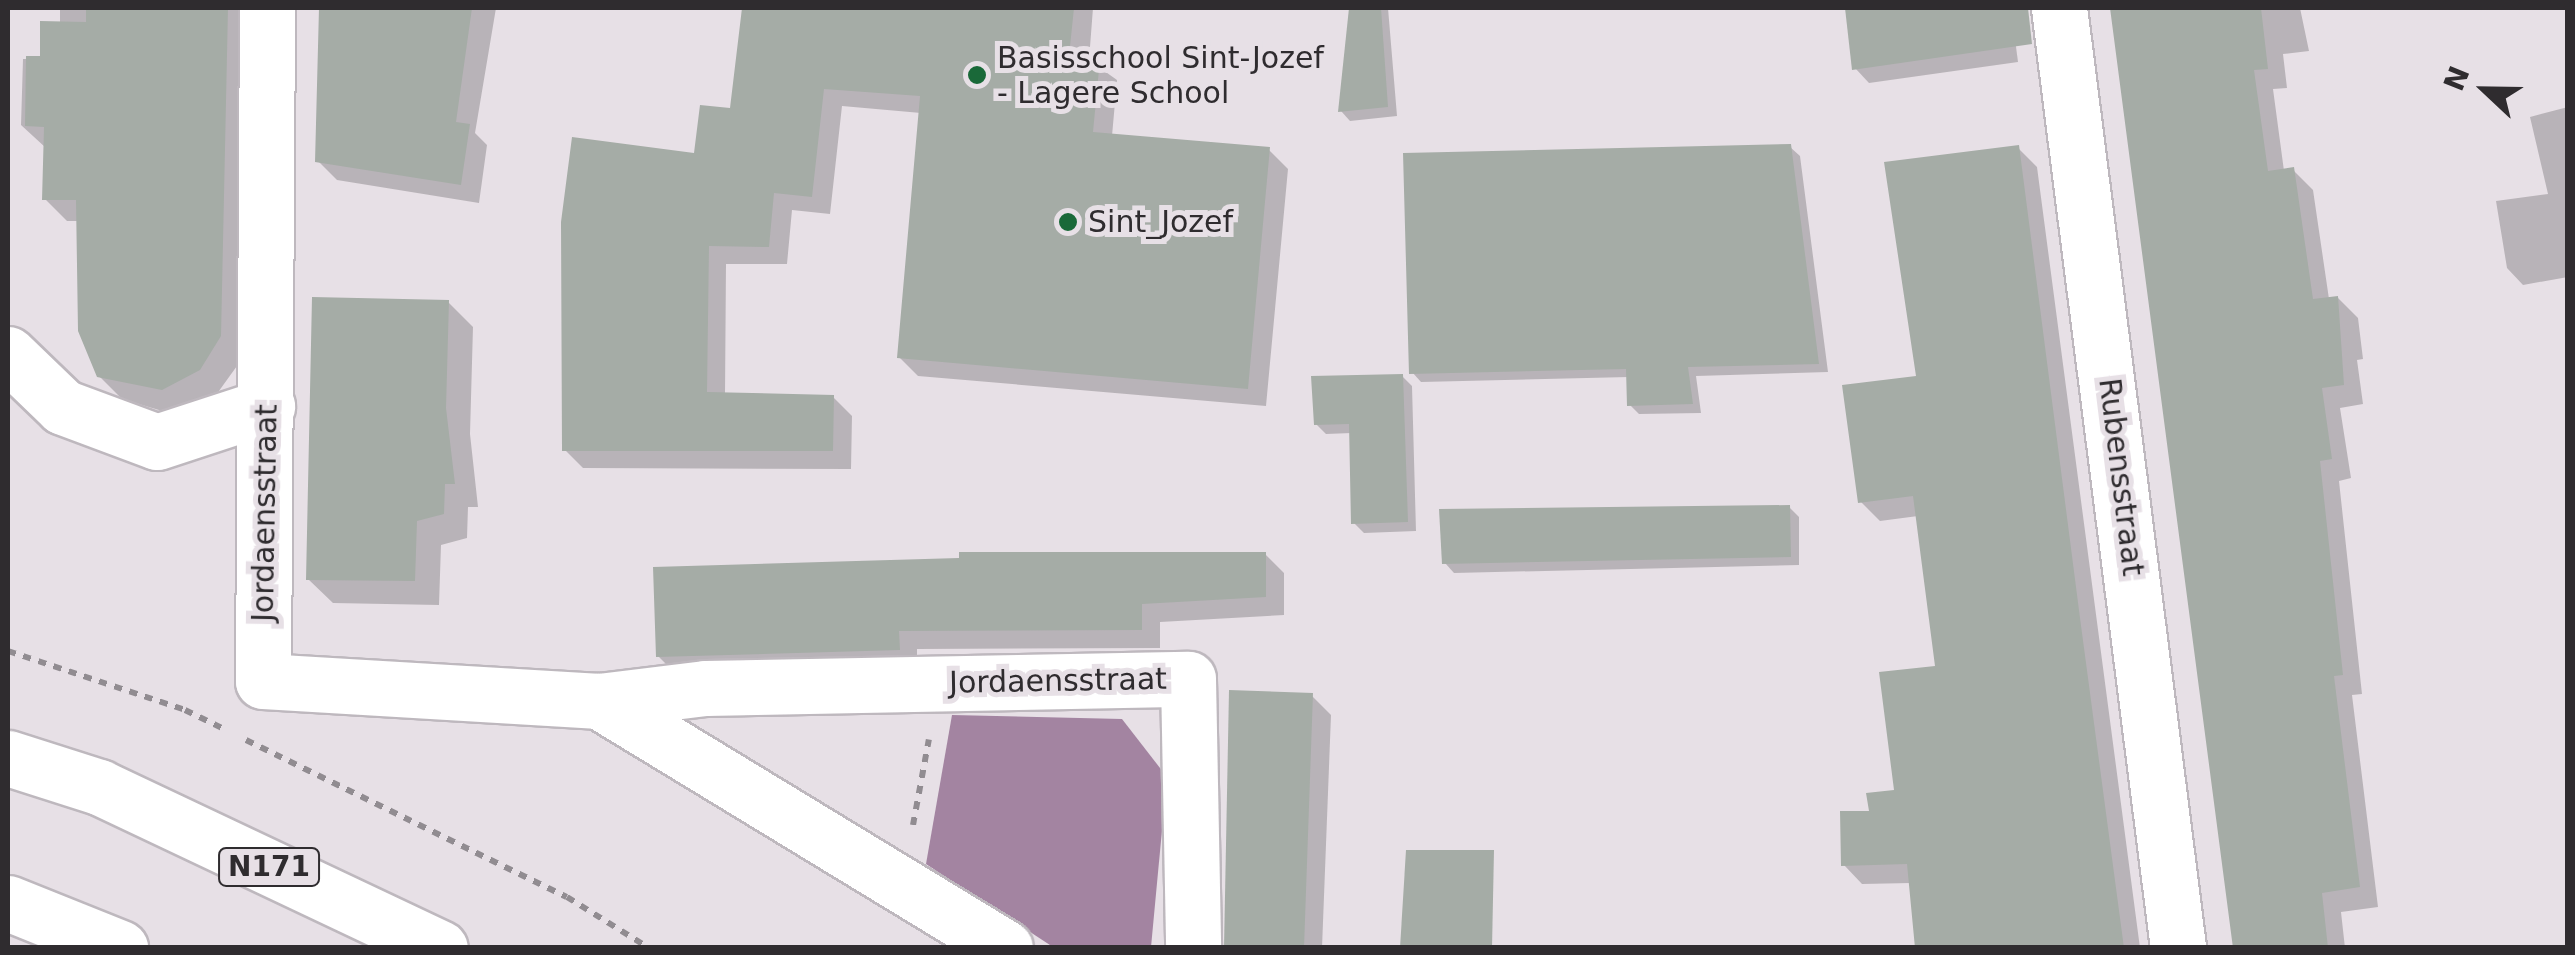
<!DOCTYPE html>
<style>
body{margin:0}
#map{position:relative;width:2575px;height:955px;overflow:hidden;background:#e7e0e6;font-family:"DejaVu Sans",sans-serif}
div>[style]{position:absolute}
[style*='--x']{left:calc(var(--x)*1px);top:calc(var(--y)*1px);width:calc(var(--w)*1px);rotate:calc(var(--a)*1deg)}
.water>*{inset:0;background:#a384a1}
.shadow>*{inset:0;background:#0003}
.building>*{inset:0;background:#a5aca6}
.path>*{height:6px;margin-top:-3px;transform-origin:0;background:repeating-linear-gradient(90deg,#918c91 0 8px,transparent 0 16px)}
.roads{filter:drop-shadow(2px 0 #beb8be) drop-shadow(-2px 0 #beb8be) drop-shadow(0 2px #beb8be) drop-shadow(0 -2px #beb8be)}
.street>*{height:55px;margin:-27.5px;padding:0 27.5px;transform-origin:27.5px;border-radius:27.5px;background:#fff}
.highway>*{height:55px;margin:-27.5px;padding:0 27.5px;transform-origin:27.5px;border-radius:27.5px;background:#fff}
.dots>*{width:28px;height:28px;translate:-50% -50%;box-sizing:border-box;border:5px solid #e7e0e6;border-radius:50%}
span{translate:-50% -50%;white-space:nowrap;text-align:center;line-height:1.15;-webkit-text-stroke:10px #e7e0e6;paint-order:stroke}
.shield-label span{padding:2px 8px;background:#e7e0e6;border:2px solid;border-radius:8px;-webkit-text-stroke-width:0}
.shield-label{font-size:28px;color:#2f2c2f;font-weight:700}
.poi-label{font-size:30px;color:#2f2c2f}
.left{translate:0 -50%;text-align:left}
.street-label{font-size:30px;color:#2f2c2f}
.frame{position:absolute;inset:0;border:10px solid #2f2c2f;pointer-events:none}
.north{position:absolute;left:2435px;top:40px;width:100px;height:100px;-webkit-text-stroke:8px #e7e0e6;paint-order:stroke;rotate:292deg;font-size:28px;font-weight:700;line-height:40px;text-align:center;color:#2f2c2f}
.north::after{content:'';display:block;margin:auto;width:35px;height:45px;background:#2f2c2f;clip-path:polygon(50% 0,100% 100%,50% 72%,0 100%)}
</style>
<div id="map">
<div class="water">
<i style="clip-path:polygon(952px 715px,1122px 719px,1167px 777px,1151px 947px,1053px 947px,926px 864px)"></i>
</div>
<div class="shadow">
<i style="clip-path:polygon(60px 8px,250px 8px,242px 359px,211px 402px,169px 413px,122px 399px,99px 376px,79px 221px,67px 221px,45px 199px,46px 148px,21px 125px,23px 59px,42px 59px,60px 24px)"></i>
<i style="clip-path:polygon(321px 8px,496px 8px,475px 133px,487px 145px,479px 203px,337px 180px,318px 161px)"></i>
<i style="clip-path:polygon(745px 8px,1093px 8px,1089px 60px,1117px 80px,1112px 136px,1269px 150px,1288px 169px,1266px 406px,918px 376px,899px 357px,921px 113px,842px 106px,830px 214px,792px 210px,787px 264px,726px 264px,725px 395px,833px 397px,852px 416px,851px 469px,583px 468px,565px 450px,696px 156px,732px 111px)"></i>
<i style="clip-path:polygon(1352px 8px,1388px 8px,1397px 116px,1350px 121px,1341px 111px)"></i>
<i style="clip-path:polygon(1847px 8px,2011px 8px,2018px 62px,1869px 83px,1855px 68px)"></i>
<i style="clip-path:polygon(2112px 8px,2300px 8px,2309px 51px,2283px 54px,2287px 88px,2273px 89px,2284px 171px,2293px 170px,2313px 190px,2329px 299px,2338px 298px,2358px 318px,2363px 359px,2357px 360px,2363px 404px,2340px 408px,2351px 478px,2339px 481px,2362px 694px,2352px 695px,2378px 907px,2341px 912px,2345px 948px,2236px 948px)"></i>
<i style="clip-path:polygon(2568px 107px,2568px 277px,2523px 285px,2507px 268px,2496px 201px,2548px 194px,2530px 117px)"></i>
<i style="clip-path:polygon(1790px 147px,1800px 156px,1828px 372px,1696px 376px,1701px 413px,1639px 414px,1630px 405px,1629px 377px,1421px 382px,1412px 372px)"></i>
<i style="clip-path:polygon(2018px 148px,2037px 167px,2140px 948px,1918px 948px,1911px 883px,1862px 884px,1844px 865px,1897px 793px,1937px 669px,1918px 516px,1880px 521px,1861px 502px)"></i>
<i style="clip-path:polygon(448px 302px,473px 327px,470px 434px,478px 507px,468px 507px,467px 538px,441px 545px,439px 605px,333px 603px,308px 579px)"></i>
<i style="clip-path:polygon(1402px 376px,1412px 386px,1416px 531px,1364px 533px,1354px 523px,1352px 433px,1326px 434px,1316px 424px)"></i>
<i style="clip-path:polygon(1789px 507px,1799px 517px,1799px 565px,1454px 573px,1445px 563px)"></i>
<i style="clip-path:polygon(1265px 554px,1284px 573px,1284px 615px,1160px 622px,1160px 648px,917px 649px,917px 668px,677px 675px,658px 656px)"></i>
<i style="clip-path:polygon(1312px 696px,1331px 715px,1322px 948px,1224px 948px)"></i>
</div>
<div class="building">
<i style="clip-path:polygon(86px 8px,228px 8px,221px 336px,200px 370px,162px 390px,97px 377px,78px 331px,76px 200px,42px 200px,44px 127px,25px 126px,26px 56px,40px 56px,40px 21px,86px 22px)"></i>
<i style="clip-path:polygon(319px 8px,472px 8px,456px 122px,470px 124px,461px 185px,315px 162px)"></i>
<i style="clip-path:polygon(742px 8px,1074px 8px,1069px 56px,1100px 59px,1093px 132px,1270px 147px,1248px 389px,897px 358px,920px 96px,824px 89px,812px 197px,774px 193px,769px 247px,709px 246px,707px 392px,834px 395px,833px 451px,562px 451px,561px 222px,572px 137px,694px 153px,700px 105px,730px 108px)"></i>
<i style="clip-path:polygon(1349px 8px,1381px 8px,1388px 107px,1338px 112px)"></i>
<i style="clip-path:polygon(1845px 8px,2028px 8px,2032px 44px,1852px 70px)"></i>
<i style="clip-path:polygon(2110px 8px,2261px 8px,2268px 69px,2254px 70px,2268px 171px,2294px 167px,2313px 299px,2338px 296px,2344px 385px,2322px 388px,2332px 459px,2320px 461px,2343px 675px,2334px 676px,2360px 887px,2322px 893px,2328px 948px,2233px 948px)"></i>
<i style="clip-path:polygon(1791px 144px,1819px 364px,1688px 367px,1693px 404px,1627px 406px,1626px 369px,1409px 374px,1403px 153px)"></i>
<i style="clip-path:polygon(2019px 145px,2080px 618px,2124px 948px,1915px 948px,1907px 864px,1841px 866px,1840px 811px,1869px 811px,1866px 793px,1894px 790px,1879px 672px,1935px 666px,1913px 496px,1858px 503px,1842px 385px,1916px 376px,1884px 162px)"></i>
<i style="clip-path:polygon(312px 297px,449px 300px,446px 408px,455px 484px,445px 484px,444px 514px,417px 521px,415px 581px,306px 580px)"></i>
<i style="clip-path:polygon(1403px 374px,1408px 522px,1351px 524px,1349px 424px,1314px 425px,1311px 376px)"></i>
<i style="clip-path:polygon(1790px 505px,1791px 557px,1442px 564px,1439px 509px)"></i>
<i style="clip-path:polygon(959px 552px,1266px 552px,1266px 597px,1142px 604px,1142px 630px,899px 631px,900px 650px,656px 657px,653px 567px,959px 558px)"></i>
<i style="clip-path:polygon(1229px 690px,1313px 693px,1304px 948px,1224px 948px)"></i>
<i style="clip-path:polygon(1406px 850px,1494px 850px,1492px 948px,1400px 948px)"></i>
</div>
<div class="path">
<i style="--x:8;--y:651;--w:187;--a:18.4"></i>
<i style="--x:185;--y:710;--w:46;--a:26"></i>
<i style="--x:246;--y:740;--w:357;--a:26.1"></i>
<i style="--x:567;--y:897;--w:97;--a:31.9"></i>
<i style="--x:913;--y:825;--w:87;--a:-79.5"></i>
</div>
<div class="roads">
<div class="street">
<i style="--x:267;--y:8;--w:673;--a:90.34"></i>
<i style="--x:263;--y:681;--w:337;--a:3.4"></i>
<i style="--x:599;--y:701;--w:107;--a:-7"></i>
<i style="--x:705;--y:688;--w:483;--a:-1.1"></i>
<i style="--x:1188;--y:679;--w:269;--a:88.9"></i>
<i style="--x:2059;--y:8;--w:948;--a:82.78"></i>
<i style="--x:8;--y:354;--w:76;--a:43.9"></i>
<i style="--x:63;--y:407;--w:100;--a:20.4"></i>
<i style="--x:157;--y:442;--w:116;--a:-18.1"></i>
<i style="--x:599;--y:701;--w:475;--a:31.3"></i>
</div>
<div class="highway">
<i style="--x:8;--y:758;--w:96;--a:17.7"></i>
<i style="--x:99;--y:787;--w:377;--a:25.3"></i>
<i style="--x:8;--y:903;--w:121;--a:21.9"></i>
</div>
</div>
<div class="dots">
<i style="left:977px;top:75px;background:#1a6939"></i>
<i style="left:1068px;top:222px;background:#1a6939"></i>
</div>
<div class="shield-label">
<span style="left:269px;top:867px">N171</span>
</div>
<div class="poi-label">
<span class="left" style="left:997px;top:75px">Basisschool Sint-Jozef<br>- Lagere School</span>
<span class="left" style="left:1088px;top:222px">Sint_Jozef</span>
</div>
<div class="street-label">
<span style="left:2121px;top:477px;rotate:83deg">Rubensstraat</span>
<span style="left:265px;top:513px;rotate:-89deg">Jordaensstraat</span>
<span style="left:1058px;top:681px;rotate:-1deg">Jordaensstraat</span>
</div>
<div class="frame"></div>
<div class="north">N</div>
</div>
